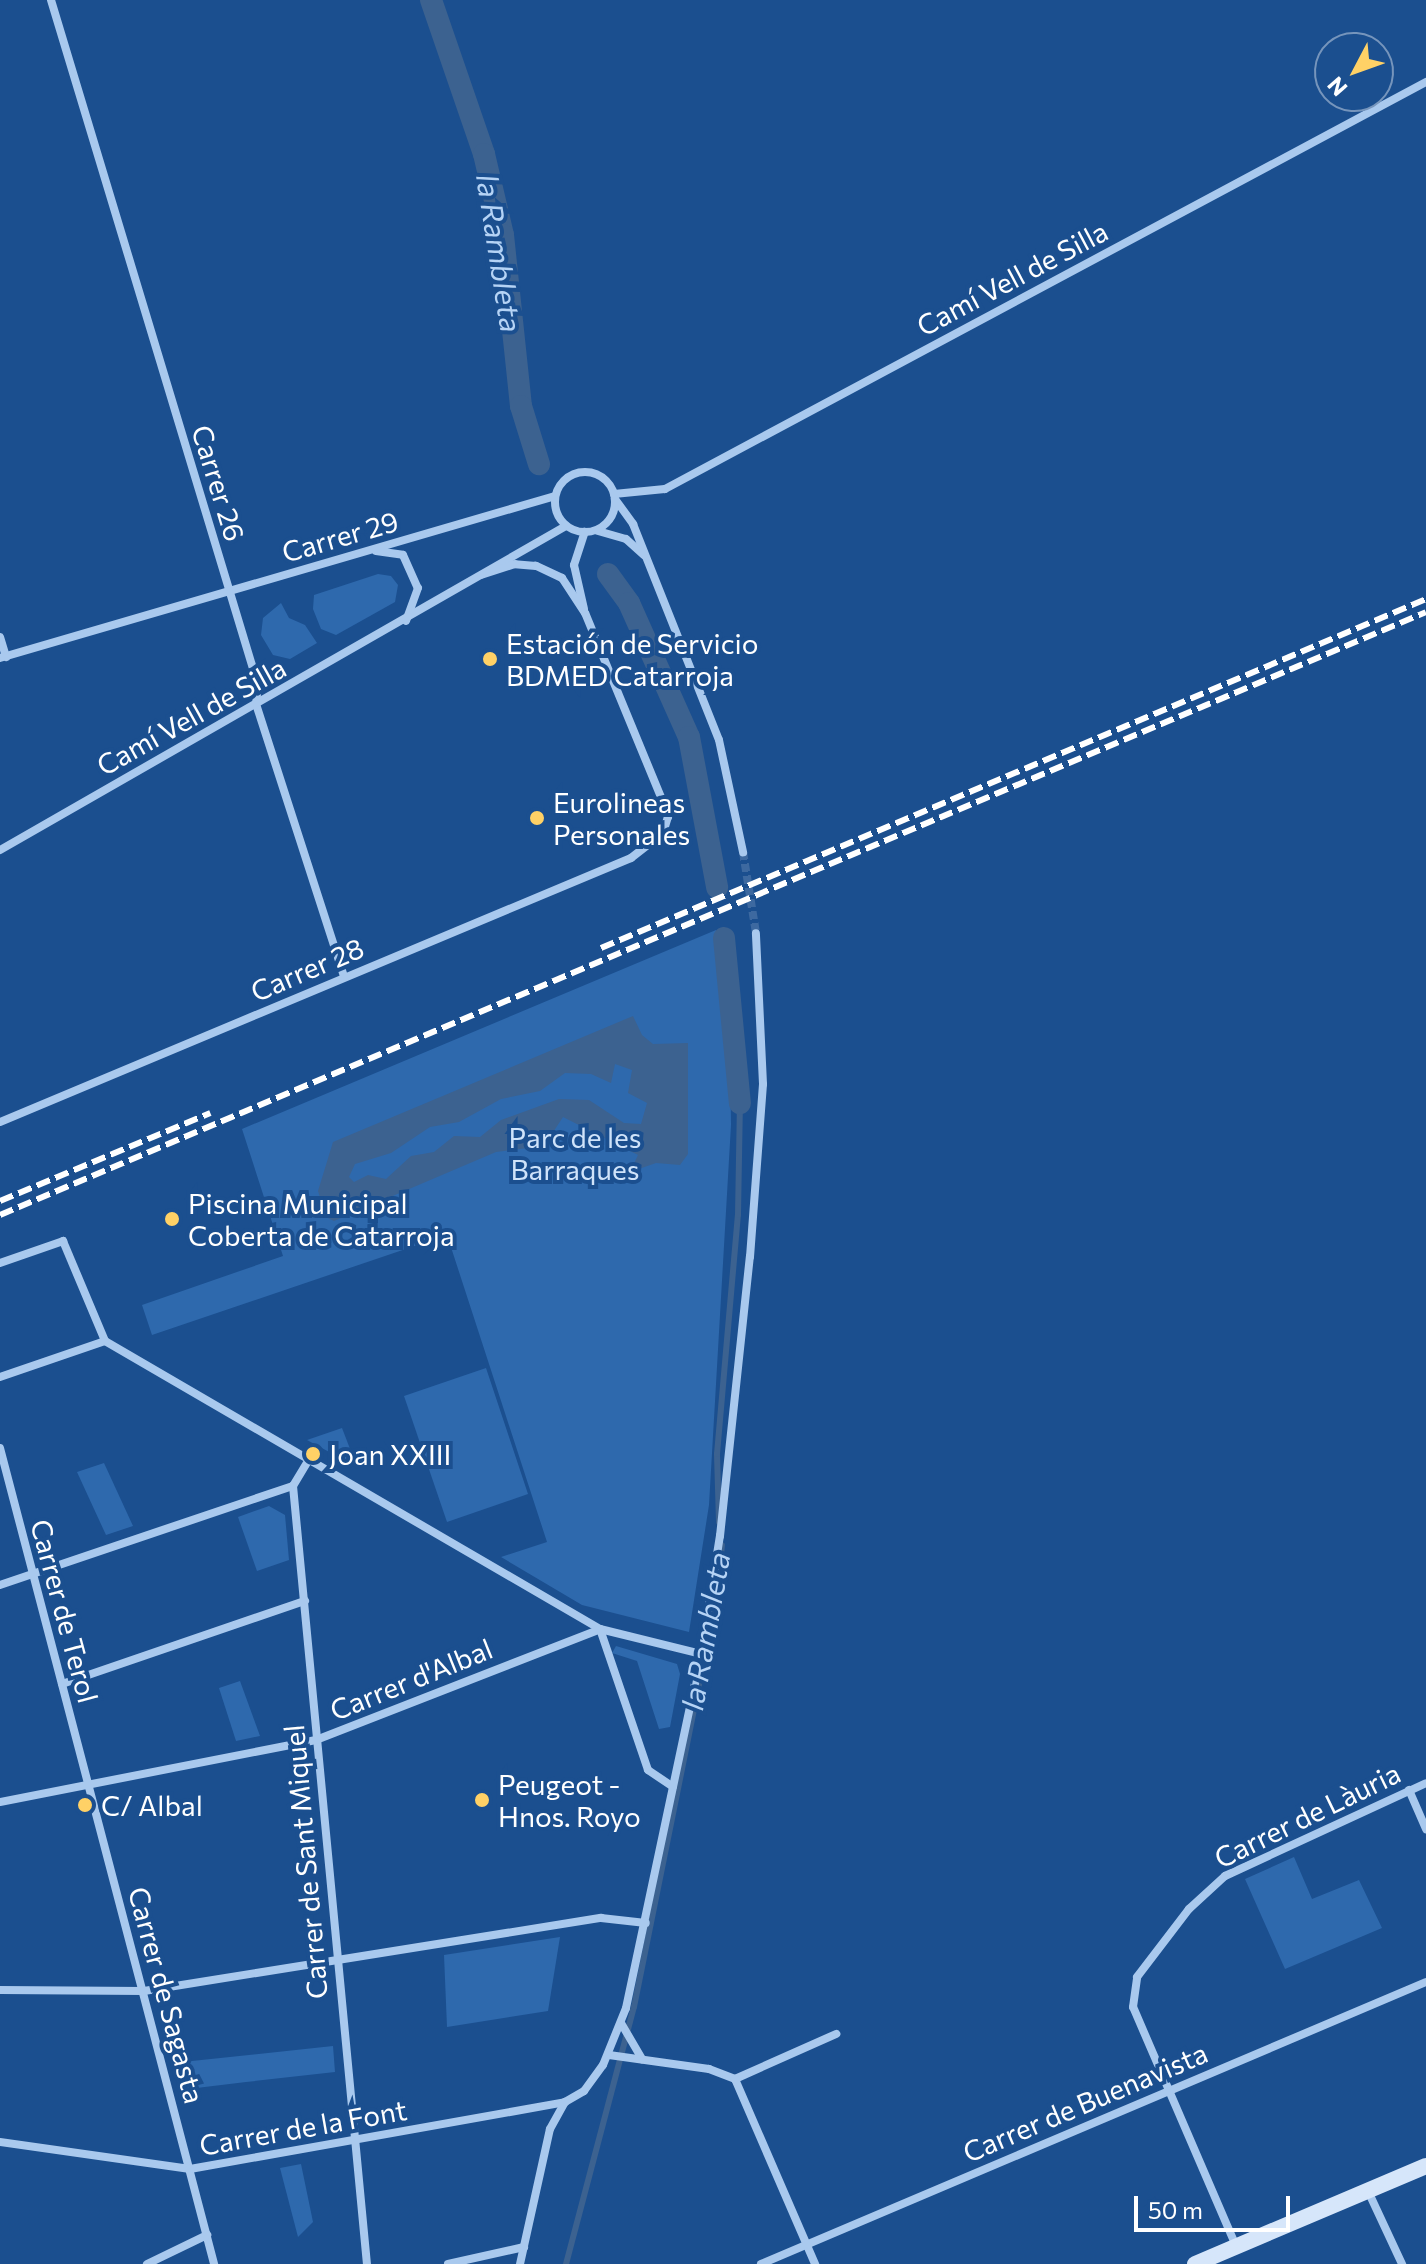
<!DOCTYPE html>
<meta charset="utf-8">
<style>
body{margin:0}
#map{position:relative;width:1426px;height:2264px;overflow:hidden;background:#1b4f8f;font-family:Commissioner,sans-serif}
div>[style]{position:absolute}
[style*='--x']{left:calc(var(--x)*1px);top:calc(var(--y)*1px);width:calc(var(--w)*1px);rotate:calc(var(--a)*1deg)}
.green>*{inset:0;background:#2e69ad}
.water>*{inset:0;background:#3c6290}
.stream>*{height:6px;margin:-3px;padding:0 3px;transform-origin:3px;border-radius:3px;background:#3c6290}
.canal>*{height:22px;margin:-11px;padding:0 11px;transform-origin:11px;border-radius:11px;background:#3c6290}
.street-tunnel>*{height:8px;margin-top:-4px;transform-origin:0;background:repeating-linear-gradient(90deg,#3d69a0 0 8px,transparent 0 12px)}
.street>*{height:8px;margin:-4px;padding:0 4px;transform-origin:4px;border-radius:4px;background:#a9c9ee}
.street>.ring{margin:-4px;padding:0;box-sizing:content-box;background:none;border:8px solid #a9c9ee;border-radius:50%}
.secondary>*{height:16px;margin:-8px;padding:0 8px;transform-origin:8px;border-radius:8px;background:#d6e6fa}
.rail>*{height:6px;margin-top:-3px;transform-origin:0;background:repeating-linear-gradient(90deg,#fff 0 14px,transparent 0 20px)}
.dots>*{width:22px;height:22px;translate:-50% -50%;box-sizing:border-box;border:4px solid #1b4f8f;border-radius:50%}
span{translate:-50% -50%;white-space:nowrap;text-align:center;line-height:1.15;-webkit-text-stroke:8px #1b4f8f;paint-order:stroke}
.street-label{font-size:28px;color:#fff}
.poi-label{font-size:28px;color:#fff}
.left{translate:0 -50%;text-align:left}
.park-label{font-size:28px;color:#cfe3fa}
.water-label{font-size:30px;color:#b5d3f5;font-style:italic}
.north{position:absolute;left:1314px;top:32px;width:80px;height:80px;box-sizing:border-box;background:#1b4f8f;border:2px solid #7695bc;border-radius:50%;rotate:229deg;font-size:22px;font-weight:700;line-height:32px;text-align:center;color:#fff}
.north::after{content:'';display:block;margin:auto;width:28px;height:36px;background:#ffd166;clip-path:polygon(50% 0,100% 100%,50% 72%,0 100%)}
.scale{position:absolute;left:1134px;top:2196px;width:156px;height:36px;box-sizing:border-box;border:4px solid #fff;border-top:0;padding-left:10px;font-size:24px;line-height:28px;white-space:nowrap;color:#fff;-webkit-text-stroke:6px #1b4f8f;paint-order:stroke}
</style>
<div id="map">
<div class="green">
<i style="clip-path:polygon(378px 574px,391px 576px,398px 585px,395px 602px,336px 635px,321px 629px,313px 609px,314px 595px)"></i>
<i style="clip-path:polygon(281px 603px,289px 618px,305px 625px,317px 643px,290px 659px,273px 655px,261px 635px,263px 618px)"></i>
<i style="clip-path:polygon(716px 930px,730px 1046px,731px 1125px,709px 1505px,689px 1632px,582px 1605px,501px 1557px,547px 1542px,447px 1235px,152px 1335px,142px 1305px,283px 1256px,242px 1129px)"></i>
<i style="clip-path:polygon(486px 1368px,528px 1494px,447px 1522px,404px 1396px)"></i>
<i style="clip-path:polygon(342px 1428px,357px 1467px,307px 1440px)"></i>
<i style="clip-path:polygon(104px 1463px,133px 1526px,106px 1535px,77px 1472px)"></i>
<i style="clip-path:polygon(269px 1506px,285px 1515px,289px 1560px,257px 1571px,238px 1517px)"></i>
<i style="clip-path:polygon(616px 1646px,677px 1664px,680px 1674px,670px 1727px,659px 1729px,637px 1661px,612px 1653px)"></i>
<i style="clip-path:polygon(240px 1681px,260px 1736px,236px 1741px,219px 1688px)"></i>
<i style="clip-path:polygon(1294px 1857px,1312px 1899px,1359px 1880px,1382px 1928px,1285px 1969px,1245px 1879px)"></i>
<i style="clip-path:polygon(560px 1937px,548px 2011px,447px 2027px,444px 1955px)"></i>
<i style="clip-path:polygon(333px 2046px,335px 2072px,246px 2082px,180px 2090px,173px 2063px)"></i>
<i style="clip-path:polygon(301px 2164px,313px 2222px,298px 2237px,280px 2168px)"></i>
</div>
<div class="water">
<i style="clip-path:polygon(evenodd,633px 1016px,642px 1035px,653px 1044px,688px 1043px,688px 1154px,680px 1165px,656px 1163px,630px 1172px,638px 1155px,563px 1117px,544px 1146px,496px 1152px,334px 1221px,326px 1217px,318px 1191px,333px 1142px,633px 1016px,615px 1064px,632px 1070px,628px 1093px,647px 1103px,641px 1124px,624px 1123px,589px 1100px,559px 1099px,501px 1120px,480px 1137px,454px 1136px,434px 1152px,411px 1156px,386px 1179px,368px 1175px,354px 1182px,349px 1177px,355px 1164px,391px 1153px,430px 1127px,459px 1122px,501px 1099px,540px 1091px,565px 1073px,591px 1074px,611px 1083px,615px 1064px)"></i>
</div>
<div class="stream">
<i style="--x:719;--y:1522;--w:68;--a:-91.7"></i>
<i style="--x:717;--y:1454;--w:240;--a:-85"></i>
<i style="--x:738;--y:1215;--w:112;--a:-89"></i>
<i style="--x:566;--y:2264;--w:266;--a:-75.2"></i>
<i style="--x:634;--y:2007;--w:420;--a:-78.6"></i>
<i style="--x:717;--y:1595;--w:50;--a:-84.3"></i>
</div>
<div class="canal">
<i style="--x:431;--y:0;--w:163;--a:71"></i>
<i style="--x:484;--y:154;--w:83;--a:76.8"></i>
<i style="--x:503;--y:235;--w:172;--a:84"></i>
<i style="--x:521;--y:406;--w:61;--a:72.8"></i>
<i style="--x:608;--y:574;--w:36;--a:54"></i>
<i style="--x:629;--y:603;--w:147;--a:65.9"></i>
<i style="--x:689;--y:737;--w:153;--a:79.4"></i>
<i style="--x:724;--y:938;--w:166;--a:84.5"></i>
</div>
<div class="street-tunnel">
<i style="--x:743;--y:852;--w:82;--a:80.9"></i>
</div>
<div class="street">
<i style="--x:51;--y:0;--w:716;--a:73.19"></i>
<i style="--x:258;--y:685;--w:19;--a:96"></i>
<i style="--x:256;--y:704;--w:287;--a:72.1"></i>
<i class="ring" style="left:555px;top:472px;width:52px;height:52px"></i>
<i style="--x:614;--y:494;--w:51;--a:-5.6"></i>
<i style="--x:665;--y:489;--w:863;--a:-28.14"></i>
<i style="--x:615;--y:499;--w:31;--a:54"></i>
<i style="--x:633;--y:524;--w:232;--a:68.3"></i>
<i style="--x:719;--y:740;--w:115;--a:77.9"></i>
<i style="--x:598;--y:531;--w:29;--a:16"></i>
<i style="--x:626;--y:539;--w:24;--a:42"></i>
<i style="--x:376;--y:551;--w:27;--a:8"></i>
<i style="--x:403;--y:555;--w:36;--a:66"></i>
<i style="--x:418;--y:588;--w:35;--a:110"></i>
<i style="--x:584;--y:609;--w:45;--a:-102.8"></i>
<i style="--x:574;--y:565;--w:35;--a:-72"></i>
<i style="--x:0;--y:637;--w:21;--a:73"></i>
<i style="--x:0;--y:658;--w:578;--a:-16.27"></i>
<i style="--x:0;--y:850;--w:652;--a:-29.79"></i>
<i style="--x:0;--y:1122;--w:684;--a:-22.7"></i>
<i style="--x:631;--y:858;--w:41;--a:-38"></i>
<i style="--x:663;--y:833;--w:17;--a:-73"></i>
<i style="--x:668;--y:817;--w:16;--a:-108"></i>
<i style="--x:663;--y:802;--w:204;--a:-112.4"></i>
<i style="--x:585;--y:613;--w:42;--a:-123.3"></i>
<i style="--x:562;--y:578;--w:29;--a:-155"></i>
<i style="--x:536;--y:566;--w:21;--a:-175"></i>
<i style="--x:515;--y:564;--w:35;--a:162"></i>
<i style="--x:0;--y:1263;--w:67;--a:-19.2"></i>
<i style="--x:63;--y:1241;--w:108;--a:67.2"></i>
<i style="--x:105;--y:1341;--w:573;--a:30.19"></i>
<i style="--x:600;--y:1629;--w:104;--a:13.9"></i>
<i style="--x:0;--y:1377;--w:111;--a:-18.9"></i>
<i style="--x:0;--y:1448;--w:844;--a:75.3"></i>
<i style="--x:308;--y:1461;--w:29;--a:121"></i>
<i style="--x:293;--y:1486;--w:782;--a:84.57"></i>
<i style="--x:0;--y:1585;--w:309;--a:-18.7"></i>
<i style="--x:62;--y:1684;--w:257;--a:-18.9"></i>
<i style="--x:1409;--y:1790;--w:43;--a:66.4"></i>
<i style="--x:0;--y:1802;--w:322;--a:-11.1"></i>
<i style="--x:316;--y:1740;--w:305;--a:-21.3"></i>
<i style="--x:600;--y:1629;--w:149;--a:71.2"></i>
<i style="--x:648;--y:1770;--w:30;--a:34"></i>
<i style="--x:0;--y:1990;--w:144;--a:0.4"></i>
<i style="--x:144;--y:1991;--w:463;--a:-9.1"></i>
<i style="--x:601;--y:1918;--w:45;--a:6.3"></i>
<i style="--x:621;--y:2023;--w:42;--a:59.7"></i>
<i style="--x:609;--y:2055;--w:101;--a:8"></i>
<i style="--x:709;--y:2069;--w:28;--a:21"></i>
<i style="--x:735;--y:2079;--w:111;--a:-24"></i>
<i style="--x:735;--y:2079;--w:202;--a:66.6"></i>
<i style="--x:0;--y:2142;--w:192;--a:8.1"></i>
<i style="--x:190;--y:2169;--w:381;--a:-10.1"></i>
<i style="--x:1368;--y:2191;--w:81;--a:65"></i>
<i style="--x:1236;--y:2246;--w:260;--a:-113.3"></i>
<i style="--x:1133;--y:2007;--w:30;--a:-82"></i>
<i style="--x:1137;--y:1977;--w:86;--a:-52.6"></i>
<i style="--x:1189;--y:1909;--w:49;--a:-42.5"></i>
<i style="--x:1225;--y:1876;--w:221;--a:-24.8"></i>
<i style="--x:147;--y:2264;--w:67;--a:-25.8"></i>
<i style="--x:448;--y:2264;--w:78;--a:-12.6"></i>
<i style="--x:520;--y:2264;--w:138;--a:-77.5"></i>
<i style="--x:550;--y:2129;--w:31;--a:-61"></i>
<i style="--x:565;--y:2102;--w:22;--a:-30"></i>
<i style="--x:584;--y:2091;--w:32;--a:-54"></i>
<i style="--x:603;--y:2065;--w:61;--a:-68"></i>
<i style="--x:626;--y:2008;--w:362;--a:-78"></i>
<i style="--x:701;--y:1654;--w:120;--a:-80.9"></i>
<i style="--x:720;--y:1536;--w:281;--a:-83.9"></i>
<i style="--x:750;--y:1257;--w:173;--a:-85.7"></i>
<i style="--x:763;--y:1084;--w:151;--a:-92.7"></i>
<i style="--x:761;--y:2264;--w:722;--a:-22.98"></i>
</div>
<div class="secondary">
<i style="--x:1195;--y:2264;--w:251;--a:-23"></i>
</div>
<div class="rail">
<i style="--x:601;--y:948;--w:896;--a:-22.93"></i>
<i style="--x:0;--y:1201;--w:228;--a:-22.7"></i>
<i style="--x:0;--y:1215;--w:1548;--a:-22.92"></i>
</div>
<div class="dots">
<i style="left:490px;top:659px;background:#ffd166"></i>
<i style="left:537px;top:818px;background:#ffd166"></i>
<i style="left:172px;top:1219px;background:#ffd166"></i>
<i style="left:313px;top:1454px;background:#ffd166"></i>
<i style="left:482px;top:1800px;background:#ffd166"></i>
<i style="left:85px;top:1805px;background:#ffd166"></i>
</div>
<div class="street-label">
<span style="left:1012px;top:278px;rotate:-28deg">Camí Vell de Silla</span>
<span style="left:219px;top:483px;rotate:73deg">Carrer 26</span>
<span style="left:340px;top:536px;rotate:-16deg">Carrer 29</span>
<span style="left:191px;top:716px;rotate:-29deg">Camí Vell de Silla</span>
<span style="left:307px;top:969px;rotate:-23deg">Carrer 28</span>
<span style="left:65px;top:1611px;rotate:75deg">Carrer de Terol</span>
<span style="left:411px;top:1679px;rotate:-22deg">Carrer d'Albal</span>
<span style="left:1307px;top:1815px;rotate:-26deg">Carrer de Làuria</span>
<span style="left:305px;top:1862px;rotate:-95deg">Carrer de Sant Miquel</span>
<span style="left:167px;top:1995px;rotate:75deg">Carrer de Sagasta</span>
<span style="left:1085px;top:2102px;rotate:-23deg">Carrer de Buenavista</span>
<span style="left:303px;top:2127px;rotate:-10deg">Carrer de la Font</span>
</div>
<div class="poi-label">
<span class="left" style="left:506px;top:659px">Estación de Servicio<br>BDMED Catarroja</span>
<span class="left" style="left:553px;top:818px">Eurolineas<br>Personales</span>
<span class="left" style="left:188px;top:1219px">Piscina Municipal<br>Coberta de Catarroja</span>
<span class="left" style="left:329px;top:1454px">Joan XXIII</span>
<span class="left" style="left:498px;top:1800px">Peugeot -<br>Hnos. Royo</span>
<span class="left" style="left:101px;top:1805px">C/ Albal</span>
</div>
<div class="park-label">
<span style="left:575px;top:1153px">Parc de les<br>Barraques</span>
</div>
<div class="water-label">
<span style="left:500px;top:253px;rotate:81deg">la Rambleta</span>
<span style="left:705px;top:1631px;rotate:-80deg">la Rambleta</span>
</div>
<div class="north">N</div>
<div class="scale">50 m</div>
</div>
